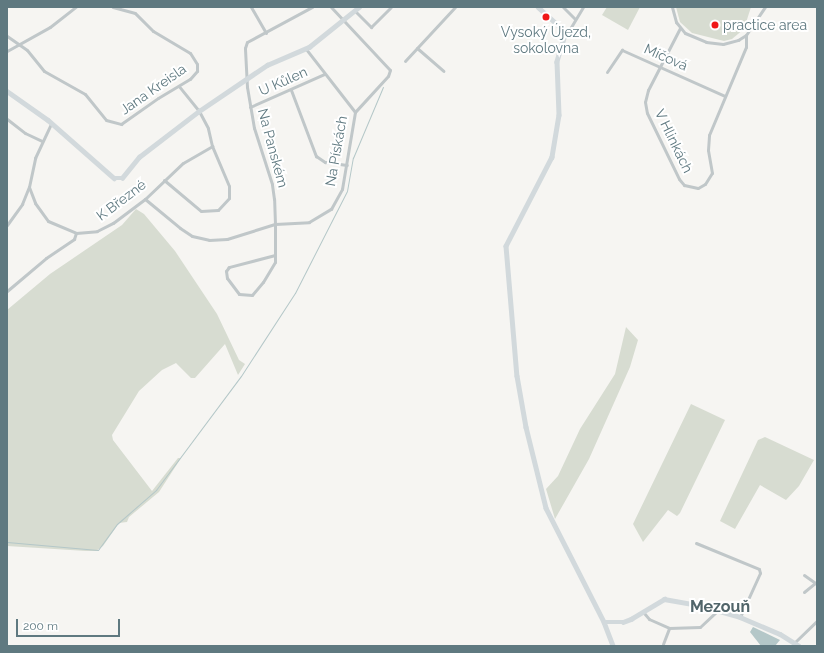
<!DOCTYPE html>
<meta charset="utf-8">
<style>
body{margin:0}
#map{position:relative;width:824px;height:653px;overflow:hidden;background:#f6f5f2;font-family:Raleway,sans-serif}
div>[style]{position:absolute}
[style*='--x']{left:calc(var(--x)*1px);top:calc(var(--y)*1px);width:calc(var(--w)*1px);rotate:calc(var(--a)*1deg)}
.green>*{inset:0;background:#d7dcd1}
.water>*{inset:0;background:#b4c7c8}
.stream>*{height:1px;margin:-0.5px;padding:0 0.5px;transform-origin:0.5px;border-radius:0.5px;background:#b4c7c8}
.street>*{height:3px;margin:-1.5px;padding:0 1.5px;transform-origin:1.5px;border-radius:1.5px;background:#c0c7c9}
.secondary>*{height:4.5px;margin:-2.25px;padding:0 2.25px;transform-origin:2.25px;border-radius:2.25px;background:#d2d9dc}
.dots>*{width:11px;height:11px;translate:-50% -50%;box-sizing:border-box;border:2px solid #fff;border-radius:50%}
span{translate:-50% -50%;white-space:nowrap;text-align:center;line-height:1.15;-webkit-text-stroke:4px #fff;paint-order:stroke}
.poi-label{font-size:14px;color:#5f7980}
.left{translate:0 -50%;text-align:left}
.street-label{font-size:14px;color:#5f7980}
.quarter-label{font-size:16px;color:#51656a;font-weight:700}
.frame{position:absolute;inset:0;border:8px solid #5f7980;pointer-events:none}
.scale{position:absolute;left:16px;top:619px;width:104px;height:18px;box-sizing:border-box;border:2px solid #5f7980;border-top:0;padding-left:5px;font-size:12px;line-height:14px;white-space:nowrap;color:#5f7980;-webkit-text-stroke:3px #fff;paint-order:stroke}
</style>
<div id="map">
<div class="green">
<i style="clip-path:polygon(607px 7px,640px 7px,628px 30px,602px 15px)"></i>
<i style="clip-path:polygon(676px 7px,751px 7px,744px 29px,732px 39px,724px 41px,692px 33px,680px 22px)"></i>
<i style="clip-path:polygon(136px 209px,144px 214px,175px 251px,217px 314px,239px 360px,245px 364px,238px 375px,225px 344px,195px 378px,191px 378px,176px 363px,162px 370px,139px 391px,112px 435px,113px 440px,152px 491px,178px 458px,181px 458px,159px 492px,129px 517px,127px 522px,119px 523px,103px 546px,96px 551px,86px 551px,7px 546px,7px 310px,50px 274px,122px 225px)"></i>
<i style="clip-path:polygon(626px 327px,638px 340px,630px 367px,589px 459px,555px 519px,546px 489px,558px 476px,580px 429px,615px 374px)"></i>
<i style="clip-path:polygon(691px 404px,725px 420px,680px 513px,677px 516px,668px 510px,643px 542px,633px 524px)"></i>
<i style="clip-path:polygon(765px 437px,814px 460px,799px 486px,786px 500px,760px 485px,735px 529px,720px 521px,758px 440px)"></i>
</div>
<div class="water">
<i style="clip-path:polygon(753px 627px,780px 640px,775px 646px,761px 646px,750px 632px)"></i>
</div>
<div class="stream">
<i style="--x:7;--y:542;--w:91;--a:5"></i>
<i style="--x:98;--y:550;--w:32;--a:-54"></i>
<i style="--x:117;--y:524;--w:52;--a:-41.1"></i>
<i style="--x:156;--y:490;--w:142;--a:-53.3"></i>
<i style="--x:241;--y:376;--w:99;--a:-57"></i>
<i style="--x:295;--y:293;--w:114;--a:-63"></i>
<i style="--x:347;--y:191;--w:34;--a:-80"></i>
<i style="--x:353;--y:158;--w:77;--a:-67.1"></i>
</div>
<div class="street">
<i style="--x:251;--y:7;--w:30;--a:60"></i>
<i style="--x:331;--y:7;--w:86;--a:46.9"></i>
<i style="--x:390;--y:70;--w:6;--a:108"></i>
<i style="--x:388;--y:76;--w:49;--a:132.5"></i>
<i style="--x:563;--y:7;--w:17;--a:45"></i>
<i style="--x:672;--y:7;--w:16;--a:75"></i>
<i style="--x:676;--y:22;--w:14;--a:51"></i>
<i style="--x:685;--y:33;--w:23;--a:23"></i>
<i style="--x:706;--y:42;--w:17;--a:7"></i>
<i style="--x:723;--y:44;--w:16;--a:-15"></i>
<i style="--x:738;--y:40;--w:9;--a:-32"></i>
<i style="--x:746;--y:35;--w:34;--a:-56"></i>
<i style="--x:355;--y:11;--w:23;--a:45"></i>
<i style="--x:371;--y:27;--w:28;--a:-45"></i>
<i style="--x:680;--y:28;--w:70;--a:117.3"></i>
<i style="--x:648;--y:90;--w:12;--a:104"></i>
<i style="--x:645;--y:102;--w:11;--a:80"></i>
<i style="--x:647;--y:113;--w:73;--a:64.1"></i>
<i style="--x:679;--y:179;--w:8;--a:50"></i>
<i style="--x:684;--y:185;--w:14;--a:12"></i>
<i style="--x:698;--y:188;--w:8;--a:-30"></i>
<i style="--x:705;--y:184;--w:13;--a:-58"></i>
<i style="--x:712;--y:173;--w:23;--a:-100"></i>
<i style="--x:708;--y:150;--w:15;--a:-86"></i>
<i style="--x:709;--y:135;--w:95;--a:-67.2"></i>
<i style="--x:746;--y:47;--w:12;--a:-90"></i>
<i style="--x:7;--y:36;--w:24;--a:35"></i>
<i style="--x:27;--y:50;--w:27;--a:51"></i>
<i style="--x:44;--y:71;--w:47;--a:29.3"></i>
<i style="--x:85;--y:94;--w:33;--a:51"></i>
<i style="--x:106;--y:120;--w:16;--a:15"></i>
<i style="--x:121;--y:124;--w:45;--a:-35.1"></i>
<i style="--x:158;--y:98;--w:37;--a:-31"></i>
<i style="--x:190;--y:79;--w:11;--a:-49"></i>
<i style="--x:197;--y:71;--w:7;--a:-90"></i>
<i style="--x:197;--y:64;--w:13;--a:-122"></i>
<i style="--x:190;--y:53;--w:43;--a:-149.3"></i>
<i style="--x:153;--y:31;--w:25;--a:-135"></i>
<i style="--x:135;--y:13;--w:23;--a:-165"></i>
<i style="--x:565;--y:37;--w:35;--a:-59"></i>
<i style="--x:417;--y:48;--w:35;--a:41"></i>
<i style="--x:7;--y:51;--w:49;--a:-29.2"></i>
<i style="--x:50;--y:27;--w:33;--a:-38"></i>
<i style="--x:405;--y:61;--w:74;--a:-47.2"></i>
<i style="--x:607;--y:72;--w:27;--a:-56"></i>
<i style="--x:622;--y:50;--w:113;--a:24.1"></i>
<i style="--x:291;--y:90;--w:71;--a:69.3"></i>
<i style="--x:316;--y:156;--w:11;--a:34"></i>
<i style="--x:325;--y:162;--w:22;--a:8"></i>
<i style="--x:250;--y:107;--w:81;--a:-24"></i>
<i style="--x:7;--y:119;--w:23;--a:38"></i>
<i style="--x:25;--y:133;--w:19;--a:25"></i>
<i style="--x:164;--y:180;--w:48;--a:40"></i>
<i style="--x:201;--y:211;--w:17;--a:-3"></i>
<i style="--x:218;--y:210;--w:16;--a:-47"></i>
<i style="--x:229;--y:198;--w:12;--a:-90"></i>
<i style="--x:229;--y:186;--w:43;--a:-113"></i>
<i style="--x:212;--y:146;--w:18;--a:-103"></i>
<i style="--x:208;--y:128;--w:19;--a:-118"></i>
<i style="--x:199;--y:111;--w:32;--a:-129"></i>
<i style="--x:29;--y:187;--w:17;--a:69"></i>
<i style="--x:35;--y:203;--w:22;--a:54"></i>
<i style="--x:48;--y:221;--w:30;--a:23"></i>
<i style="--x:76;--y:233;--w:21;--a:-5"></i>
<i style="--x:97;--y:231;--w:18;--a:-27"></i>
<i style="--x:113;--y:223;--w:40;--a:-37"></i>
<i style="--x:145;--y:199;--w:52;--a:-43.5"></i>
<i style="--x:183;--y:163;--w:34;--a:-30"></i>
<i style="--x:145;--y:199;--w:45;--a:39.6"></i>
<i style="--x:180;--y:228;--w:14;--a:34"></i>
<i style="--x:192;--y:236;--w:17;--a:13"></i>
<i style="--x:209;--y:240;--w:18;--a:-3"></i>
<i style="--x:227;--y:239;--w:50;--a:-17.4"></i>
<i style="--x:275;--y:224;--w:34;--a:-3"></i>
<i style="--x:309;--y:222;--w:26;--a:-31"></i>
<i style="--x:331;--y:209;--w:23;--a:-61"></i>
<i style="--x:342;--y:189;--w:78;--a:-80.4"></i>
<i style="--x:355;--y:112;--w:80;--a:-127.9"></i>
<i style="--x:7;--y:225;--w:26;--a:-54"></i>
<i style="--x:22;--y:204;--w:18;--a:-68"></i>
<i style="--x:29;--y:187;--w:30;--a:-78"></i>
<i style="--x:35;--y:158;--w:38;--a:-65"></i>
<i style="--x:275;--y:255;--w:48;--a:165.4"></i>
<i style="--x:229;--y:267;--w:5;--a:127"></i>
<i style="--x:226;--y:271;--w:7;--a:82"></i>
<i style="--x:227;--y:278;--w:20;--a:53"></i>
<i style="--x:239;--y:294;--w:13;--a:4"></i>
<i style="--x:252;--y:295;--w:17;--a:-50"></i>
<i style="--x:263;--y:282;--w:23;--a:-59"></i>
<i style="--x:275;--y:262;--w:38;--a:-90"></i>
<i style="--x:275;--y:224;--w:25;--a:-92"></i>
<i style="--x:274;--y:199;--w:15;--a:-98"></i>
<i style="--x:272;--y:184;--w:59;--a:-107.8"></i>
<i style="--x:254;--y:128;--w:42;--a:-99.7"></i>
<i style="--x:247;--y:87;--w:39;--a:-93"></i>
<i style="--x:245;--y:48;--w:6;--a:-72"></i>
<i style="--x:247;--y:42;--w:74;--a:-28.3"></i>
<i style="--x:7;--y:291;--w:51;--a:-40.2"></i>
<i style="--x:46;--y:258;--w:34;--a:-34"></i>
<i style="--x:74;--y:239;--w:6;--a:-72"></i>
<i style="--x:696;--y:543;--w:68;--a:22.4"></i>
<i style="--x:759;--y:569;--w:4;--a:76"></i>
<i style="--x:760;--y:573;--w:48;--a:114.4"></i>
<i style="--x:804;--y:575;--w:16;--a:35"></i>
<i style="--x:804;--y:592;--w:14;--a:-39"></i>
<i style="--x:644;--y:613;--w:8;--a:50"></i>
<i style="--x:649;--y:619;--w:22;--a:24"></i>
<i style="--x:669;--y:628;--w:31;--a:-2"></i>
<i style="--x:700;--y:627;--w:25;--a:-43"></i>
<i style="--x:795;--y:642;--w:30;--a:-44"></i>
<i style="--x:663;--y:644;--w:17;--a:-69"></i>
</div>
<div class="secondary">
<i style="--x:538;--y:7;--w:31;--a:42"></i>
<i style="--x:561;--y:28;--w:8;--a:60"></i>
<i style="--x:565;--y:35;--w:28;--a:107"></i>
<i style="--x:557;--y:62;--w:53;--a:87.8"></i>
<i style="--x:559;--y:115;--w:43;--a:99.5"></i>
<i style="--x:552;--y:157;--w:100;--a:117.3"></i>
<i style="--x:506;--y:246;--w:130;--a:85.2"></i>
<i style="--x:517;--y:376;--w:52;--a:80"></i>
<i style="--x:526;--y:427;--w:83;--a:76.1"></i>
<i style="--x:546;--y:508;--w:128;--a:63"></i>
<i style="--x:604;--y:622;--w:26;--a:69"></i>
<i style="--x:7;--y:91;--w:50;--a:35.3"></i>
<i style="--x:48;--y:120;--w:88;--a:41.3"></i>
<i style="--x:114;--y:178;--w:8;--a:0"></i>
<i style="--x:122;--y:178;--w:27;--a:-51"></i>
<i style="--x:139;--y:157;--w:76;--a:-37.5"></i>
<i style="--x:199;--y:111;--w:82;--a:-34.1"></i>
<i style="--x:267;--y:65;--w:46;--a:-23.2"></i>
<i style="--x:309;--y:47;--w:64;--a:-38.7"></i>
<i style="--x:604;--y:622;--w:19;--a:0"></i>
<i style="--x:623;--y:622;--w:9;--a:-21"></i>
<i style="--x:631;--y:619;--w:39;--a:-31"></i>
<i style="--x:664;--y:599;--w:39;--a:10"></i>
<i style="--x:702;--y:606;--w:40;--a:16"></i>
<i style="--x:740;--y:617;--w:43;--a:23"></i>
<i style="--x:780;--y:634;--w:22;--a:32"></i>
</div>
<div class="dots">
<i style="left:546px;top:17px;background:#f01819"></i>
<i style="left:715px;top:25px;background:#f01819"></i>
</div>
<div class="poi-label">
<span class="left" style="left:723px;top:25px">practice area</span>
<span style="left:546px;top:40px">Vysoký Újezd,<br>sokolovna</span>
</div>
<div class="street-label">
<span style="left:666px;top:57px;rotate:24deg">Míčová</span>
<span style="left:283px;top:81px;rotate:-24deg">U Kůlen</span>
<span style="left:153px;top:89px;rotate:-35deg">Jana Kreisla</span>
<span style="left:674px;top:141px;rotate:64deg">V Hlinkách</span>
<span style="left:273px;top:148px;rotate:75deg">Na Panském</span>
<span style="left:336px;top:151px;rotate:-80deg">Na Pískách</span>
<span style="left:121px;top:200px;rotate:-37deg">K Březné</span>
</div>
<div class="quarter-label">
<span style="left:720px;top:607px">Mezouň</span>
</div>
<div class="frame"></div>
<div class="scale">200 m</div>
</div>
